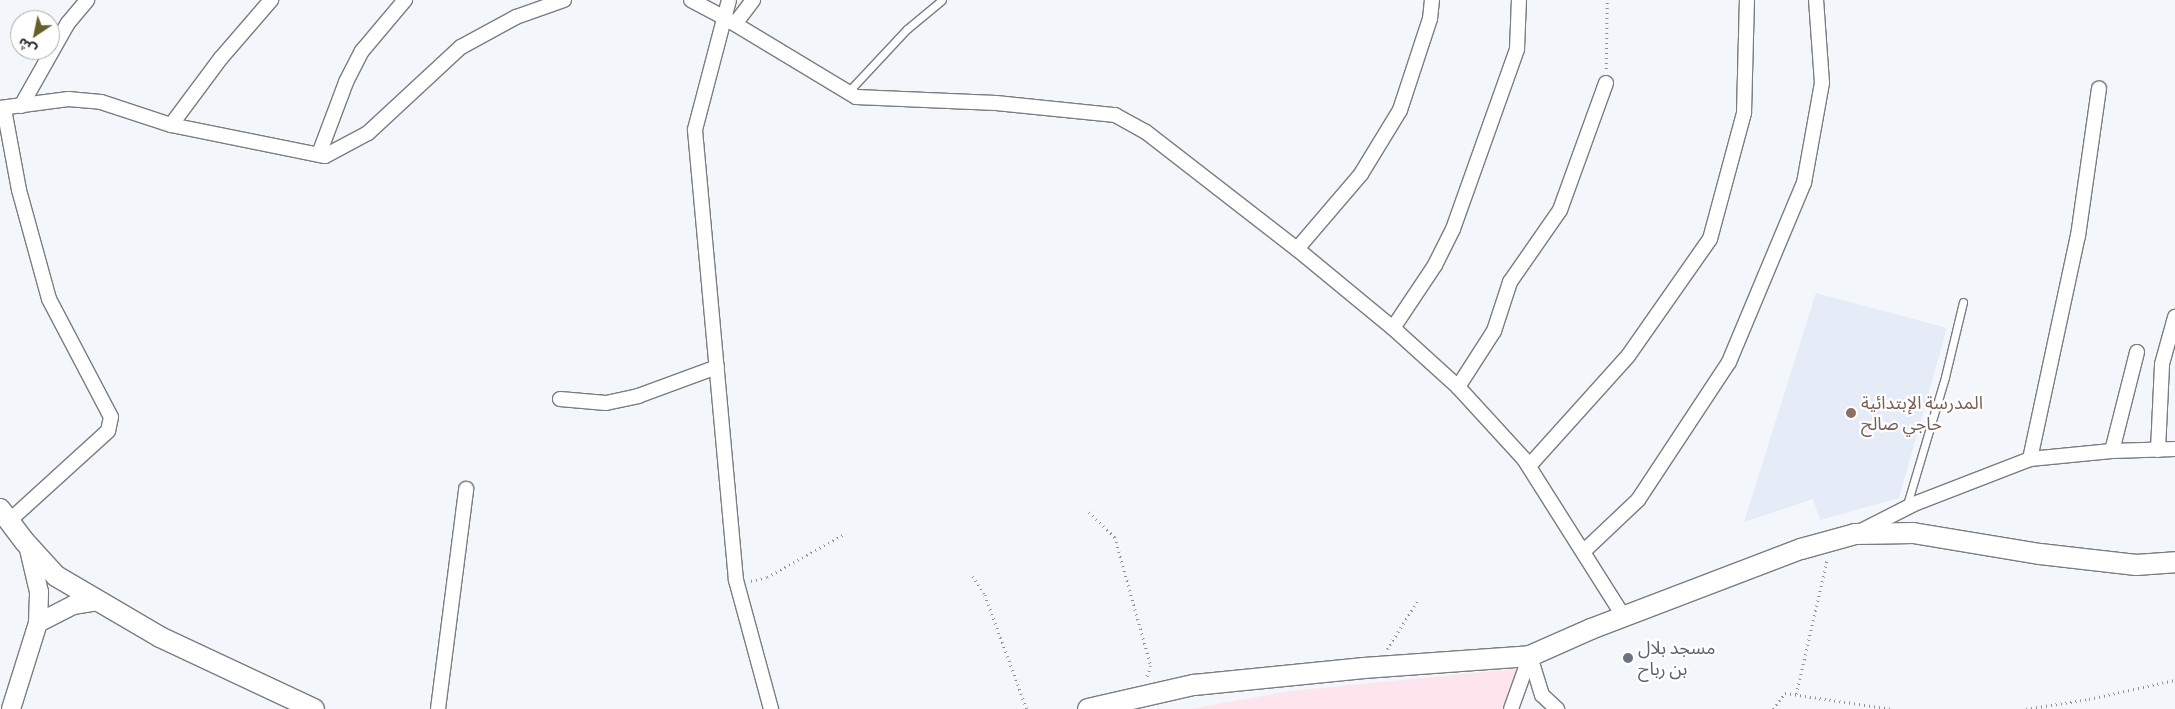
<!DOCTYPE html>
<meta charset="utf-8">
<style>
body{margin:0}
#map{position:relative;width:2175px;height:709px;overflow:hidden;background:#f3f6fb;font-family:Barlow,"Noto Sans Arabic",sans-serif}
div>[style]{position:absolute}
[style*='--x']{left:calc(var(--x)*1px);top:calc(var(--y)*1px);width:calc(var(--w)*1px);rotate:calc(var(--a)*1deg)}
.industrial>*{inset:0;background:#fee4ed}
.built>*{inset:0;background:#e6ebf8}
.path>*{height:2.5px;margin-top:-1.25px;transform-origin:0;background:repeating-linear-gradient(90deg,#909296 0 1px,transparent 0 5px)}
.roads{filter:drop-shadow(1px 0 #7a7d81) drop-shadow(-1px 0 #7a7d81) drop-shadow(0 1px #7a7d81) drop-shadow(0 -1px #7a7d81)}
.service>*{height:7px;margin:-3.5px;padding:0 3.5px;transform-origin:3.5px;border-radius:3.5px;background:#fff}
.minor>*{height:14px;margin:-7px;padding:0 7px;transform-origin:7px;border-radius:7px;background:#fff}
.tertiary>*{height:18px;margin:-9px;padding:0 9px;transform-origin:9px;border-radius:9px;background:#fff}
.secondary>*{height:20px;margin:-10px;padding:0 10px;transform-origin:10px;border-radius:10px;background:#fff}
.dots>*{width:14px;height:14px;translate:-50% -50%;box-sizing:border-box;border:2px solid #fff;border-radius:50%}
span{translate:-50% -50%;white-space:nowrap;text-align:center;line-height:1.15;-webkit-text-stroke:4.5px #fff;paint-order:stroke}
.education-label{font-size:18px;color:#785e54}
.left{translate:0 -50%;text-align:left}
.worship-label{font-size:18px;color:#5b616d}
.north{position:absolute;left:10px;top:10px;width:50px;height:50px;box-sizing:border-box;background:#fff;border:1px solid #acacad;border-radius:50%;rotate:214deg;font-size:14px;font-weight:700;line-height:20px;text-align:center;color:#2f3032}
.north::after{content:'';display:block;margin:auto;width:18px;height:22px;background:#655f2b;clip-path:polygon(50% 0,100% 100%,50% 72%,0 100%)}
</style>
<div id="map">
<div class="industrial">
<i style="clip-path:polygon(1525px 668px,1515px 709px,1190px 709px,1290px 691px)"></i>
</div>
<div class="built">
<i style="clip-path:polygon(1816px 293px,1947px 328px,1899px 498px,1820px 520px,1813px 499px,1744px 522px)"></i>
</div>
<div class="path">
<i style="--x:1606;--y:69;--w:69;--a:-89.2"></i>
<i style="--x:1089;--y:512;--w:36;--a:44"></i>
<i style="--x:1115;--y:537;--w:134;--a:74.4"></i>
<i style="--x:1151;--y:666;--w:12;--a:110"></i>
<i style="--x:973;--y:576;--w:22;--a:58"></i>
<i style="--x:985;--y:595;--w:121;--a:69.8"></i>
<i style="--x:751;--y:581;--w:16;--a:-14"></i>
<i style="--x:767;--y:577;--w:90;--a:-29.1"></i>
<i style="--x:1387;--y:649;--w:58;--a:-57.7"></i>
<i style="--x:1796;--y:694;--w:138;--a:-77"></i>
<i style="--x:1773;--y:709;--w:20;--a:-53"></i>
<i style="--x:1785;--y:693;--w:108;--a:8.5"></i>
<i style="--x:2026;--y:709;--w:64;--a:-9"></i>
<i style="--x:2089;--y:699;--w:88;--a:-12.5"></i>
</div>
<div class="roads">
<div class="service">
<i style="--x:848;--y:92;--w:86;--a:-46.9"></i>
<i style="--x:907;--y:29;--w:45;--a:-39.6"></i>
<i style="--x:1906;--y:508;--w:137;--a:-73.4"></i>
<i style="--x:1945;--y:377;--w:77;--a:-76.5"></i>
</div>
<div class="minor">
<i style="--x:691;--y:0;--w:38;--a:28"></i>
<i style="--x:725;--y:18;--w:153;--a:31.1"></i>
<i style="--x:856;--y:97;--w:140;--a:2.5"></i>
<i style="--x:996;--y:103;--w:120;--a:5.8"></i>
<i style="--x:1115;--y:115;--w:35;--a:29"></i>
<i style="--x:1146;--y:132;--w:191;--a:37.8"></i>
<i style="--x:1297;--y:249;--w:124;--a:39.5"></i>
<i style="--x:1393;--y:328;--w:88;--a:42.2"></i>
<i style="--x:1458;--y:387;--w:98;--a:47.5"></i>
<i style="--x:1524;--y:459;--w:187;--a:57.7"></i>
<i style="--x:729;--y:0;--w:134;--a:104.7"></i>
<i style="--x:695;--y:130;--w:452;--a:84.8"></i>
<i style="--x:736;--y:580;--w:134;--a:74.8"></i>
<i style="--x:735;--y:24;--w:30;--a:-53"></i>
<i style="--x:21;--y:106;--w:95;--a:-60.5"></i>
<i style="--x:68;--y:23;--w:30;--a:-50"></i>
<i style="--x:0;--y:108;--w:69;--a:-7.5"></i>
<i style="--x:68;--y:99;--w:33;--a:5"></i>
<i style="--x:101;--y:102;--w:74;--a:18.2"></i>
<i style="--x:171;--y:125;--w:157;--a:11.4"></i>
<i style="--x:325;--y:156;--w:49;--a:-28.1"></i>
<i style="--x:368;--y:133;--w:127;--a:-42.8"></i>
<i style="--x:461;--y:47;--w:63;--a:-28.6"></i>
<i style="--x:516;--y:17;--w:51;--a:-19.5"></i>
<i style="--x:4;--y:109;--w:82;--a:79.5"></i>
<i style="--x:19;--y:190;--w:113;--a:74.6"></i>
<i style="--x:49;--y:299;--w:133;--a:62.3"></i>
<i style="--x:111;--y:417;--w:14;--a:102"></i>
<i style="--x:108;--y:431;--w:134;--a:137.7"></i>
<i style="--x:171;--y:125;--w:84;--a:-53.3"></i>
<i style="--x:221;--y:58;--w:77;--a:-49.2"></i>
<i style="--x:319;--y:154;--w:77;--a:-69.4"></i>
<i style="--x:346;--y:82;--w:35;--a:-63"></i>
<i style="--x:362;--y:51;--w:67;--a:-49.9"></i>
<i style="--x:1297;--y:249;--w:99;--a:-49.5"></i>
<i style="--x:1361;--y:174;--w:75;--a:-58.6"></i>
<i style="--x:1400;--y:110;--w:96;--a:-71.8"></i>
<i style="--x:1430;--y:19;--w:19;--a:-84"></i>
<i style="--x:1393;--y:328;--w:76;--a:-56.3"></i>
<i style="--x:1435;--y:265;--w:40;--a:-63.4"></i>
<i style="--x:1453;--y:229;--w:191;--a:-70.4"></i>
<i style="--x:1517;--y:49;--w:49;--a:-87.7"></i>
<i style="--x:1458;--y:387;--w:67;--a:-57.3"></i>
<i style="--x:1494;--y:331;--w:52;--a:-71.9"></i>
<i style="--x:1510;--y:282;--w:88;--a:-55.2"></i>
<i style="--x:1560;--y:210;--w:135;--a:-70.1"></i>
<i style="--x:560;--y:399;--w:46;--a:5"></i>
<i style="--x:606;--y:403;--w:33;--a:-12"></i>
<i style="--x:638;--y:396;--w:84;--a:-20.2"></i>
<i style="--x:2158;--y:450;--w:86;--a:-87.3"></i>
<i style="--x:2162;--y:364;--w:49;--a:-74.5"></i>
<i style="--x:2112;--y:451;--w:102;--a:-75.8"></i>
<i style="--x:2030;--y:459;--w:228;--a:-77.9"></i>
<i style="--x:2078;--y:236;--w:149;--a:-81.9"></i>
<i style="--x:1529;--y:466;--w:148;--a:-48"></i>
<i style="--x:1628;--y:356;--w:143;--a:-55"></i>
<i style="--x:1710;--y:239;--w:131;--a:-74.9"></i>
<i style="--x:1744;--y:113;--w:113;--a:-88.5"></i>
<i style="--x:1861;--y:531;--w:59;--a:-27"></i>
<i style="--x:1914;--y:504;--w:124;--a:-21.2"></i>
<i style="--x:2030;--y:459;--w:82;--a:-5.6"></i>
<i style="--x:2112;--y:451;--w:63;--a:-1.8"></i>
<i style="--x:1583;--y:552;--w:76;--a:-43.4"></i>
<i style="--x:1638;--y:500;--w:165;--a:-56.6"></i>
<i style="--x:1729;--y:362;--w:194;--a:-67.3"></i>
<i style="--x:1804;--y:183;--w:102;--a:-79.8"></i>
<i style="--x:1822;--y:83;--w:83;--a:-94.1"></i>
<i style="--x:1530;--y:656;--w:41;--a:72.9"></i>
<i style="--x:1542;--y:695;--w:21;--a:43"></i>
<i style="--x:438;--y:709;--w:222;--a:-82.7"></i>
<i style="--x:1511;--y:709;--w:56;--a:-70.3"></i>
</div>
<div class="tertiary">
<i style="--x:38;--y:623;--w:39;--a:-27"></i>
<i style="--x:73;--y:605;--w:25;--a:-9"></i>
<i style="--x:11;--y:709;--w:90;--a:-72.6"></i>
<i style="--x:38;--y:623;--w:31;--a:-88"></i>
<i style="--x:39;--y:592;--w:48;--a:-103.2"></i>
</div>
<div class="secondary">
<i style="--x:0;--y:509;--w:41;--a:52.9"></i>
<i style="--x:25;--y:542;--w:46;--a:47.6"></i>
<i style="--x:56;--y:576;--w:121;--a:30.4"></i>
<i style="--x:160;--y:637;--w:170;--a:25.1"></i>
<i style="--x:1088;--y:709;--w:109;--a:-12.8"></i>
<i style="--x:1194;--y:685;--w:171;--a:-5.7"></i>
<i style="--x:1364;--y:668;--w:166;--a:-4.1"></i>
<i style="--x:1530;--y:656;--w:67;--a:-23.9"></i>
<i style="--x:1591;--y:629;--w:225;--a:-20.9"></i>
<i style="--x:1801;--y:549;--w:56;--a:-15.5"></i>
<i style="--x:1855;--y:534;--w:58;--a:-1"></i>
<i style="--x:1913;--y:533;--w:129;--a:9.4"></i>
<i style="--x:2040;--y:554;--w:97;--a:6.5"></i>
<i style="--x:2136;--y:565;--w:39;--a:-4"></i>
</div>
</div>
<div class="dots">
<i style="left:1851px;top:413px;background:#8d6e63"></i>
<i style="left:1628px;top:658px;background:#6b7280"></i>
</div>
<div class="education-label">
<span class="left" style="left:1861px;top:413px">المدرسة الإبتدائية<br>حاجي صالح</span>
</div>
<div class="worship-label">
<span class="left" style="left:1638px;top:658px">مسجد بلال<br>بن رباح</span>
</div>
<div class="north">ش</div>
</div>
